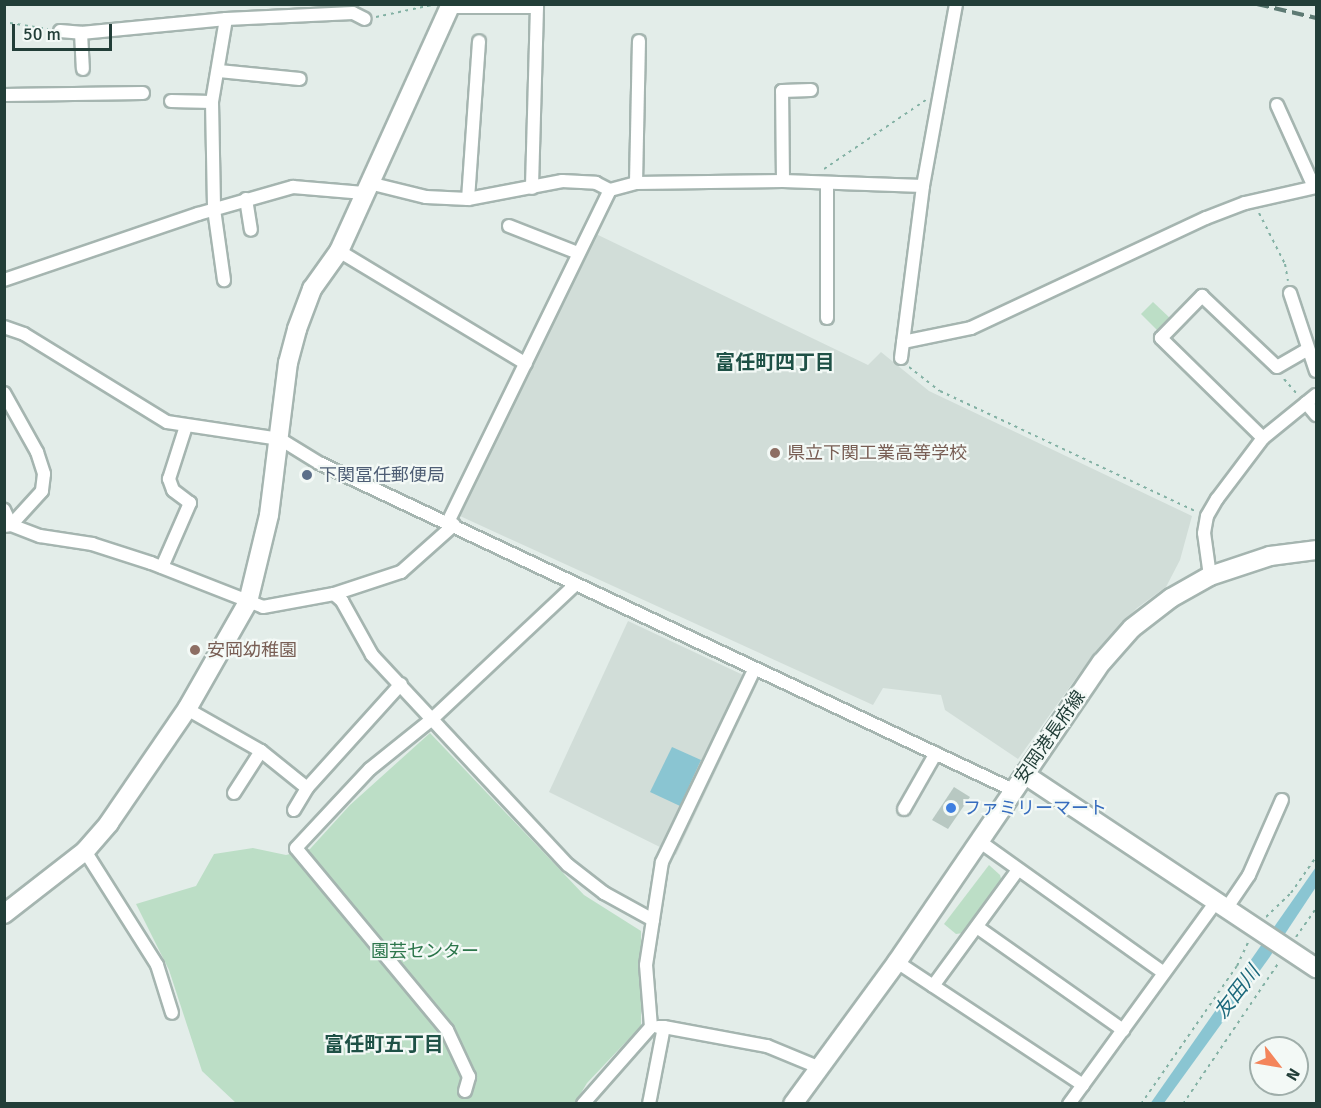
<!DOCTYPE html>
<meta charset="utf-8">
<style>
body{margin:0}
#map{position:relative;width:1321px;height:1108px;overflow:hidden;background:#e3ede9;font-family:Signika,"Noto Sans JP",sans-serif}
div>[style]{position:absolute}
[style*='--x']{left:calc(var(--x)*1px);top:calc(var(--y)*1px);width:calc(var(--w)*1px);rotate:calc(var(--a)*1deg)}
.built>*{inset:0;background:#d1ddd8}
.green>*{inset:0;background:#bcdec6}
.water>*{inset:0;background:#8ac5d2}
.building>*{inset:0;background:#b8c8c2}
.path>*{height:2px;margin-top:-1px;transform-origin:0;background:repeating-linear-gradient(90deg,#83b1a4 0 3px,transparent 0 7.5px)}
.roads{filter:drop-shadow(2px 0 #a5b5b0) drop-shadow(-2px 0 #a5b5b0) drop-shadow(0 2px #a5b5b0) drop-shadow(0 -2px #a5b5b0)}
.street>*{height:12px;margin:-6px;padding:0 6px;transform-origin:6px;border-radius:6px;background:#fff}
.secondary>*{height:18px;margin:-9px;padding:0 9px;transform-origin:9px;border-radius:9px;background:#fff}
.rail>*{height:4px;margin-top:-2px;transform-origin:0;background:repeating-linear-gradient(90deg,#5d7a73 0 12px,transparent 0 18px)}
.dots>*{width:16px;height:16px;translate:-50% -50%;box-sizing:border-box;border:3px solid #f3f9f6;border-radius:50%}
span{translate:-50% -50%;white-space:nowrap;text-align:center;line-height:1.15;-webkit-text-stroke:4.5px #f3f9f6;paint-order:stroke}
.education-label{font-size:18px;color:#785e54}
.left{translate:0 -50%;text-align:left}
.service-label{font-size:18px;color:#4e5e75}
.street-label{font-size:18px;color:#223e38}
.shop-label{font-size:18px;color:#366cbe}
.park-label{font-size:18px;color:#2c764b}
.neighbourhood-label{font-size:20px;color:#1e5146;font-weight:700}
.water-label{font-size:20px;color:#1b687b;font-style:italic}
.frame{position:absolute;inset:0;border:6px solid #223e38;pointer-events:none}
.north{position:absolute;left:1249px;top:1036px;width:60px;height:60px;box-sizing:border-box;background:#f3f9f6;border:2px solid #9faeaa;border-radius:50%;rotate:121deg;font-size:16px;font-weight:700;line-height:24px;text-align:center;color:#223e38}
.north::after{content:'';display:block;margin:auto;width:21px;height:27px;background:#f3855b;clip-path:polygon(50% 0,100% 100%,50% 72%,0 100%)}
.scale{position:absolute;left:12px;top:24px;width:100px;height:27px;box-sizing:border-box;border:3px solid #223e38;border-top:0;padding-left:8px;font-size:18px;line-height:21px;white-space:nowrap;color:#223e38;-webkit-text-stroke:4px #f3f9f6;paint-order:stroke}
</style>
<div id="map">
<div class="built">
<i style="clip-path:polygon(596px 234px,868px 365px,881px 352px,929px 391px,1192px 516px,1180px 560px,1166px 587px,1137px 608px,1094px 653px,1018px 759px,945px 710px,941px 695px,883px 688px,873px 705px,460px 516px)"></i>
<i style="clip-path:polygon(628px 621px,758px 682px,676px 855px,549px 792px)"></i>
</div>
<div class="green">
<i style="clip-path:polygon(1153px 302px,1172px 320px,1159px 332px,1141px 314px)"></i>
<i style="clip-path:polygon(430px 733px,584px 895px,641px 931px,641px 1026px,587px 1083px,575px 1103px,236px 1103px,202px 1071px,169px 970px,136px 904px,196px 886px,214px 854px,253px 848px,286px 855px,310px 849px,350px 805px)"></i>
<i style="clip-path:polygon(989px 865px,1000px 875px,1002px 882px,963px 933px,956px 934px,944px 924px)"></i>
</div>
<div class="water">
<i style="clip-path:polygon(672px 747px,701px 760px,680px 806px,650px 792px)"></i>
<i style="clip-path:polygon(1316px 867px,1316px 887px,1269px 958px,1164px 1103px,1150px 1104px)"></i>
</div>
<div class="building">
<i style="clip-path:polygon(954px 787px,970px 797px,948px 829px,932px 820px)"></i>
</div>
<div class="path">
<i style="--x:376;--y:17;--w:57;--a:-12.1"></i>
<i style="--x:10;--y:23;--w:38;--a:9"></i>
<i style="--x:824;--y:169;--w:123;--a:-34.1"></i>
<i style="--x:1259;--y:213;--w:57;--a:63"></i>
<i style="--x:1285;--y:264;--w:17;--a:80"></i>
<i style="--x:909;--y:367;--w:39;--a:38"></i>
<i style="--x:940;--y:391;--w:282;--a:25.2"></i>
<i style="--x:1284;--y:379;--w:21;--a:49"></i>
<i style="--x:1266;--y:917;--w:35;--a:-44"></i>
<i style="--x:1291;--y:893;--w:44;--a:-55.2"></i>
<i style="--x:1296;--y:937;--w:35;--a:-55"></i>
<i style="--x:1141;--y:1104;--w:168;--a:-55.2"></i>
<i style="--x:1237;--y:966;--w:29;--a:-65"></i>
<i style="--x:1183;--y:1104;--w:171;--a:-55.9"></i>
</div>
<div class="roads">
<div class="street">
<i style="--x:450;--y:7;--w:87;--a:0"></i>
<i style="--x:537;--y:7;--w:181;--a:91.6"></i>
<i style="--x:226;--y:19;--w:127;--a:-2.7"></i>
<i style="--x:353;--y:13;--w:13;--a:27"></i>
<i style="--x:60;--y:31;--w:21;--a:5"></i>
<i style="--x:81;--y:33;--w:146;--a:-5.5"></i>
<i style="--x:226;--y:19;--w:84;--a:99.6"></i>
<i style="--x:212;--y:102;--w:107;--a:88.9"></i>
<i style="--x:214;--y:209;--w:72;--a:82"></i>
<i style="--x:81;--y:33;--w:36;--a:87"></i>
<i style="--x:219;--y:71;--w:81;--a:5.6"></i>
<i style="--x:4;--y:95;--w:139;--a:-0.8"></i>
<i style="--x:171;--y:101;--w:41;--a:1.4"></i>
<i style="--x:1277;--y:105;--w:90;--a:65.7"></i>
<i style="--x:783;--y:181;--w:90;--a:-90.6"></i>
<i style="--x:782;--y:91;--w:29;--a:-2"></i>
<i style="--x:369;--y:183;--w:59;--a:13.8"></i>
<i style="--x:426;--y:197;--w:42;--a:2.7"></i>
<i style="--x:468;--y:199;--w:96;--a:-10.8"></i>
<i style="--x:562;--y:181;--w:34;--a:3"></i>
<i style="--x:596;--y:183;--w:16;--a:27"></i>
<i style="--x:636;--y:183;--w:142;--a:-88.8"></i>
<i style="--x:827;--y:184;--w:134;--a:90"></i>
<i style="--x:246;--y:199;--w:31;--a:81"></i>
<i style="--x:468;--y:199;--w:158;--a:-86"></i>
<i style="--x:509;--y:226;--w:74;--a:21.4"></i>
<i style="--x:339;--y:251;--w:218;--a:31.1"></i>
<i style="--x:4;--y:280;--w:205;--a:-18.8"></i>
<i style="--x:198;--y:214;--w:99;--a:-15.9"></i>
<i style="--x:293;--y:187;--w:71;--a:4.8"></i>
<i style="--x:1290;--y:293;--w:82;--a:71.6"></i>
<i style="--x:4;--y:327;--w:21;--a:19"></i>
<i style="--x:24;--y:334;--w:168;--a:31.6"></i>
<i style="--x:167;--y:422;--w:114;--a:8.6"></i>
<i style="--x:280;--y:439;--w:46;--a:31.6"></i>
<i style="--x:319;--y:463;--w:767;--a:25.23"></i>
<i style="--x:903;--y:342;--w:69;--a:-11.6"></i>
<i style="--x:971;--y:328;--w:259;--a:-25.1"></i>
<i style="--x:1206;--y:218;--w:42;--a:-21"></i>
<i style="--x:1245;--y:203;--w:73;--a:-12.7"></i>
<i style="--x:901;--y:358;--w:173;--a:-82.7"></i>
<i style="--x:923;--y:186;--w:185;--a:-79.7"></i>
<i style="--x:4;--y:393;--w:68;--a:60.8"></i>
<i style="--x:37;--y:452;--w:23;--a:72"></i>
<i style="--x:44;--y:474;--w:17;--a:97"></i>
<i style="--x:42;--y:491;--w:46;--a:132.4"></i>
<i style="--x:11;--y:525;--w:17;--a:-115"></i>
<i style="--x:1306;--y:403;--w:16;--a:50"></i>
<i style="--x:1263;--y:438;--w:143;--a:-135.6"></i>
<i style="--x:1161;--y:338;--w:59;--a:-45.7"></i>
<i style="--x:1202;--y:296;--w:103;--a:43.4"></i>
<i style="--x:1277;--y:367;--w:34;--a:-30"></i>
<i style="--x:448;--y:522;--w:369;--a:-64"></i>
<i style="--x:610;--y:190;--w:27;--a:-15"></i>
<i style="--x:636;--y:183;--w:147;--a:-0.8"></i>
<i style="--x:783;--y:181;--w:140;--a:2"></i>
<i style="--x:4;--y:526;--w:7;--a:-8"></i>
<i style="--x:11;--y:525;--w:31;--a:21"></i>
<i style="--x:40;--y:536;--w:53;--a:8.7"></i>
<i style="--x:92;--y:544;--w:62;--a:17.9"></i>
<i style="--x:151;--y:563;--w:120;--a:21.4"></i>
<i style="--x:263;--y:607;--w:72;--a:-10.4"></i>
<i style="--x:334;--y:594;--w:71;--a:-18.2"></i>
<i style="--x:401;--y:572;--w:71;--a:-41.6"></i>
<i style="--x:162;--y:567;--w:70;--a:-66.4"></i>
<i style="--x:190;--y:503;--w:21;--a:-143"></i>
<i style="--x:173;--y:490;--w:12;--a:-110"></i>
<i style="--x:169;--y:479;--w:56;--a:-72.2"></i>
<i style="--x:1210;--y:576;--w:43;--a:-97.9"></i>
<i style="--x:1204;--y:533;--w:17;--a:-80"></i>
<i style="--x:1207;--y:516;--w:20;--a:-60"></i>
<i style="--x:1217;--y:499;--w:76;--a:-53"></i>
<i style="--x:1263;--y:438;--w:68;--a:-39.1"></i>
<i style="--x:334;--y:594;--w:11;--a:41"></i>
<i style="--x:342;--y:601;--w:62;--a:60.9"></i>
<i style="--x:372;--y:655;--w:287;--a:47"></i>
<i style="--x:568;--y:865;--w:46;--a:37.9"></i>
<i style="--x:604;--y:893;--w:56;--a:28.9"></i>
<i style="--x:187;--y:709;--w:85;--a:29.6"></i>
<i style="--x:261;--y:751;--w:59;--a:38.8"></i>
<i style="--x:234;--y:793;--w:50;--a:-57.3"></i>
<i style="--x:904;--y:809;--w:64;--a:-60.3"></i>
<i style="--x:294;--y:810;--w:26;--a:-59"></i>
<i style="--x:307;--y:788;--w:140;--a:-47.9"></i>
<i style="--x:979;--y:841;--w:227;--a:35.5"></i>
<i style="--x:85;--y:851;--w:135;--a:57.7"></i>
<i style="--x:157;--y:965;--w:50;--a:72.6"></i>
<i style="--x:1226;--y:909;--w:41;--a:-55.9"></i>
<i style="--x:1249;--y:875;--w:82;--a:-66.3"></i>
<i style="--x:977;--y:927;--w:179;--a:35.2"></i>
<i style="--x:897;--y:962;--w:223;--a:33.5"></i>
<i style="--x:933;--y:986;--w:144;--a:-53.8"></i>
<i style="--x:664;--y:1027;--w:105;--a:10.5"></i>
<i style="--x:767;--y:1046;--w:55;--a:22.4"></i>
<i style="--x:465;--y:1091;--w:15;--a:-74"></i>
<i style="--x:469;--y:1077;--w:52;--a:-115.1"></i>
<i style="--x:447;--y:1030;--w:236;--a:-129.7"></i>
<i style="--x:296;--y:848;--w:108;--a:-46.9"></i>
<i style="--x:370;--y:769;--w:78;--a:-38.8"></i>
<i style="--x:431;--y:720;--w:197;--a:-43.2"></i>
<i style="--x:583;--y:1104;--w:103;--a:-48.6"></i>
<i style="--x:651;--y:1027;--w:62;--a:-94.6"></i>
<i style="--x:646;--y:965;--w:104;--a:-81.2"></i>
<i style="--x:662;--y:862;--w:213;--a:-64.4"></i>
<i style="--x:649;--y:1104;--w:78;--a:-79"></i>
<i style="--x:664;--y:1027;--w:6;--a:180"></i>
<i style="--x:1069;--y:1104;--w:250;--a:-54"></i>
</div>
<div class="secondary">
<i style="--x:1024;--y:774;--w:351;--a:33.6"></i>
<i style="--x:4;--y:914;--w:103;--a:-37.9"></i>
<i style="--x:85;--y:851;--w:37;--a:-49"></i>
<i style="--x:109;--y:823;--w:138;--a:-55.6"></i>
<i style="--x:187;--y:709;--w:123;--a:-60.3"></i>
<i style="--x:248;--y:602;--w:89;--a:-76.4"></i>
<i style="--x:269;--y:515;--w:153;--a:-82.9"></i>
<i style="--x:288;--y:363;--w:35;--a:-75"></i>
<i style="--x:297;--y:329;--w:43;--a:-69.4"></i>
<i style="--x:312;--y:289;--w:47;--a:-54.6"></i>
<i style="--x:339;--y:251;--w:271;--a:-65.6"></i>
<i style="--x:793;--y:1104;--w:176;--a:-53.8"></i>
<i style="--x:897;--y:962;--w:363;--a:-55.7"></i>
<i style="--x:1102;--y:662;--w:45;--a:-48.6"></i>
<i style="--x:1132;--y:628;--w:49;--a:-37.6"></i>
<i style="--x:1171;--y:598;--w:45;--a:-29.4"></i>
<i style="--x:1210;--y:576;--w:63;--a:-18.4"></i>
<i style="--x:1270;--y:556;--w:46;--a:-7.4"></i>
</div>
</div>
<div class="rail">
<i style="--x:1257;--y:4;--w:61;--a:13.3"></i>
</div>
<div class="dots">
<i style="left:775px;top:453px;background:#8d6e63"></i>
<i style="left:307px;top:475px;background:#5c6f8a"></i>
<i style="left:195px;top:650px;background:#8d6e63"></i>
<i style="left:951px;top:808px;background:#3f7fe0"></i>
</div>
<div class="education-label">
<span class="left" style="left:787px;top:453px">県立下関工業高等学校</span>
<span class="left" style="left:207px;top:650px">安岡幼稚園</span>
</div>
<div class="service-label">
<span class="left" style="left:319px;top:475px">下関冨任郵便局</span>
</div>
<div class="street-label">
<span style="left:1050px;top:737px;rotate:-55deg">安岡港長府線</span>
</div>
<div class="shop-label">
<span class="left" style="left:963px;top:808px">ファミリーマート</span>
</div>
<div class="park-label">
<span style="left:425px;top:951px">園芸センター</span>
</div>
<div class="neighbourhood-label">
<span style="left:775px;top:362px">富任町四丁目</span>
<span style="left:384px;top:1044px">富任町五丁目</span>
</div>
<div class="water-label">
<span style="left:1237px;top:992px;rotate:-52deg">友田川</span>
</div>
<div class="frame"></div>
<div class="north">N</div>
<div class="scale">50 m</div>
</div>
